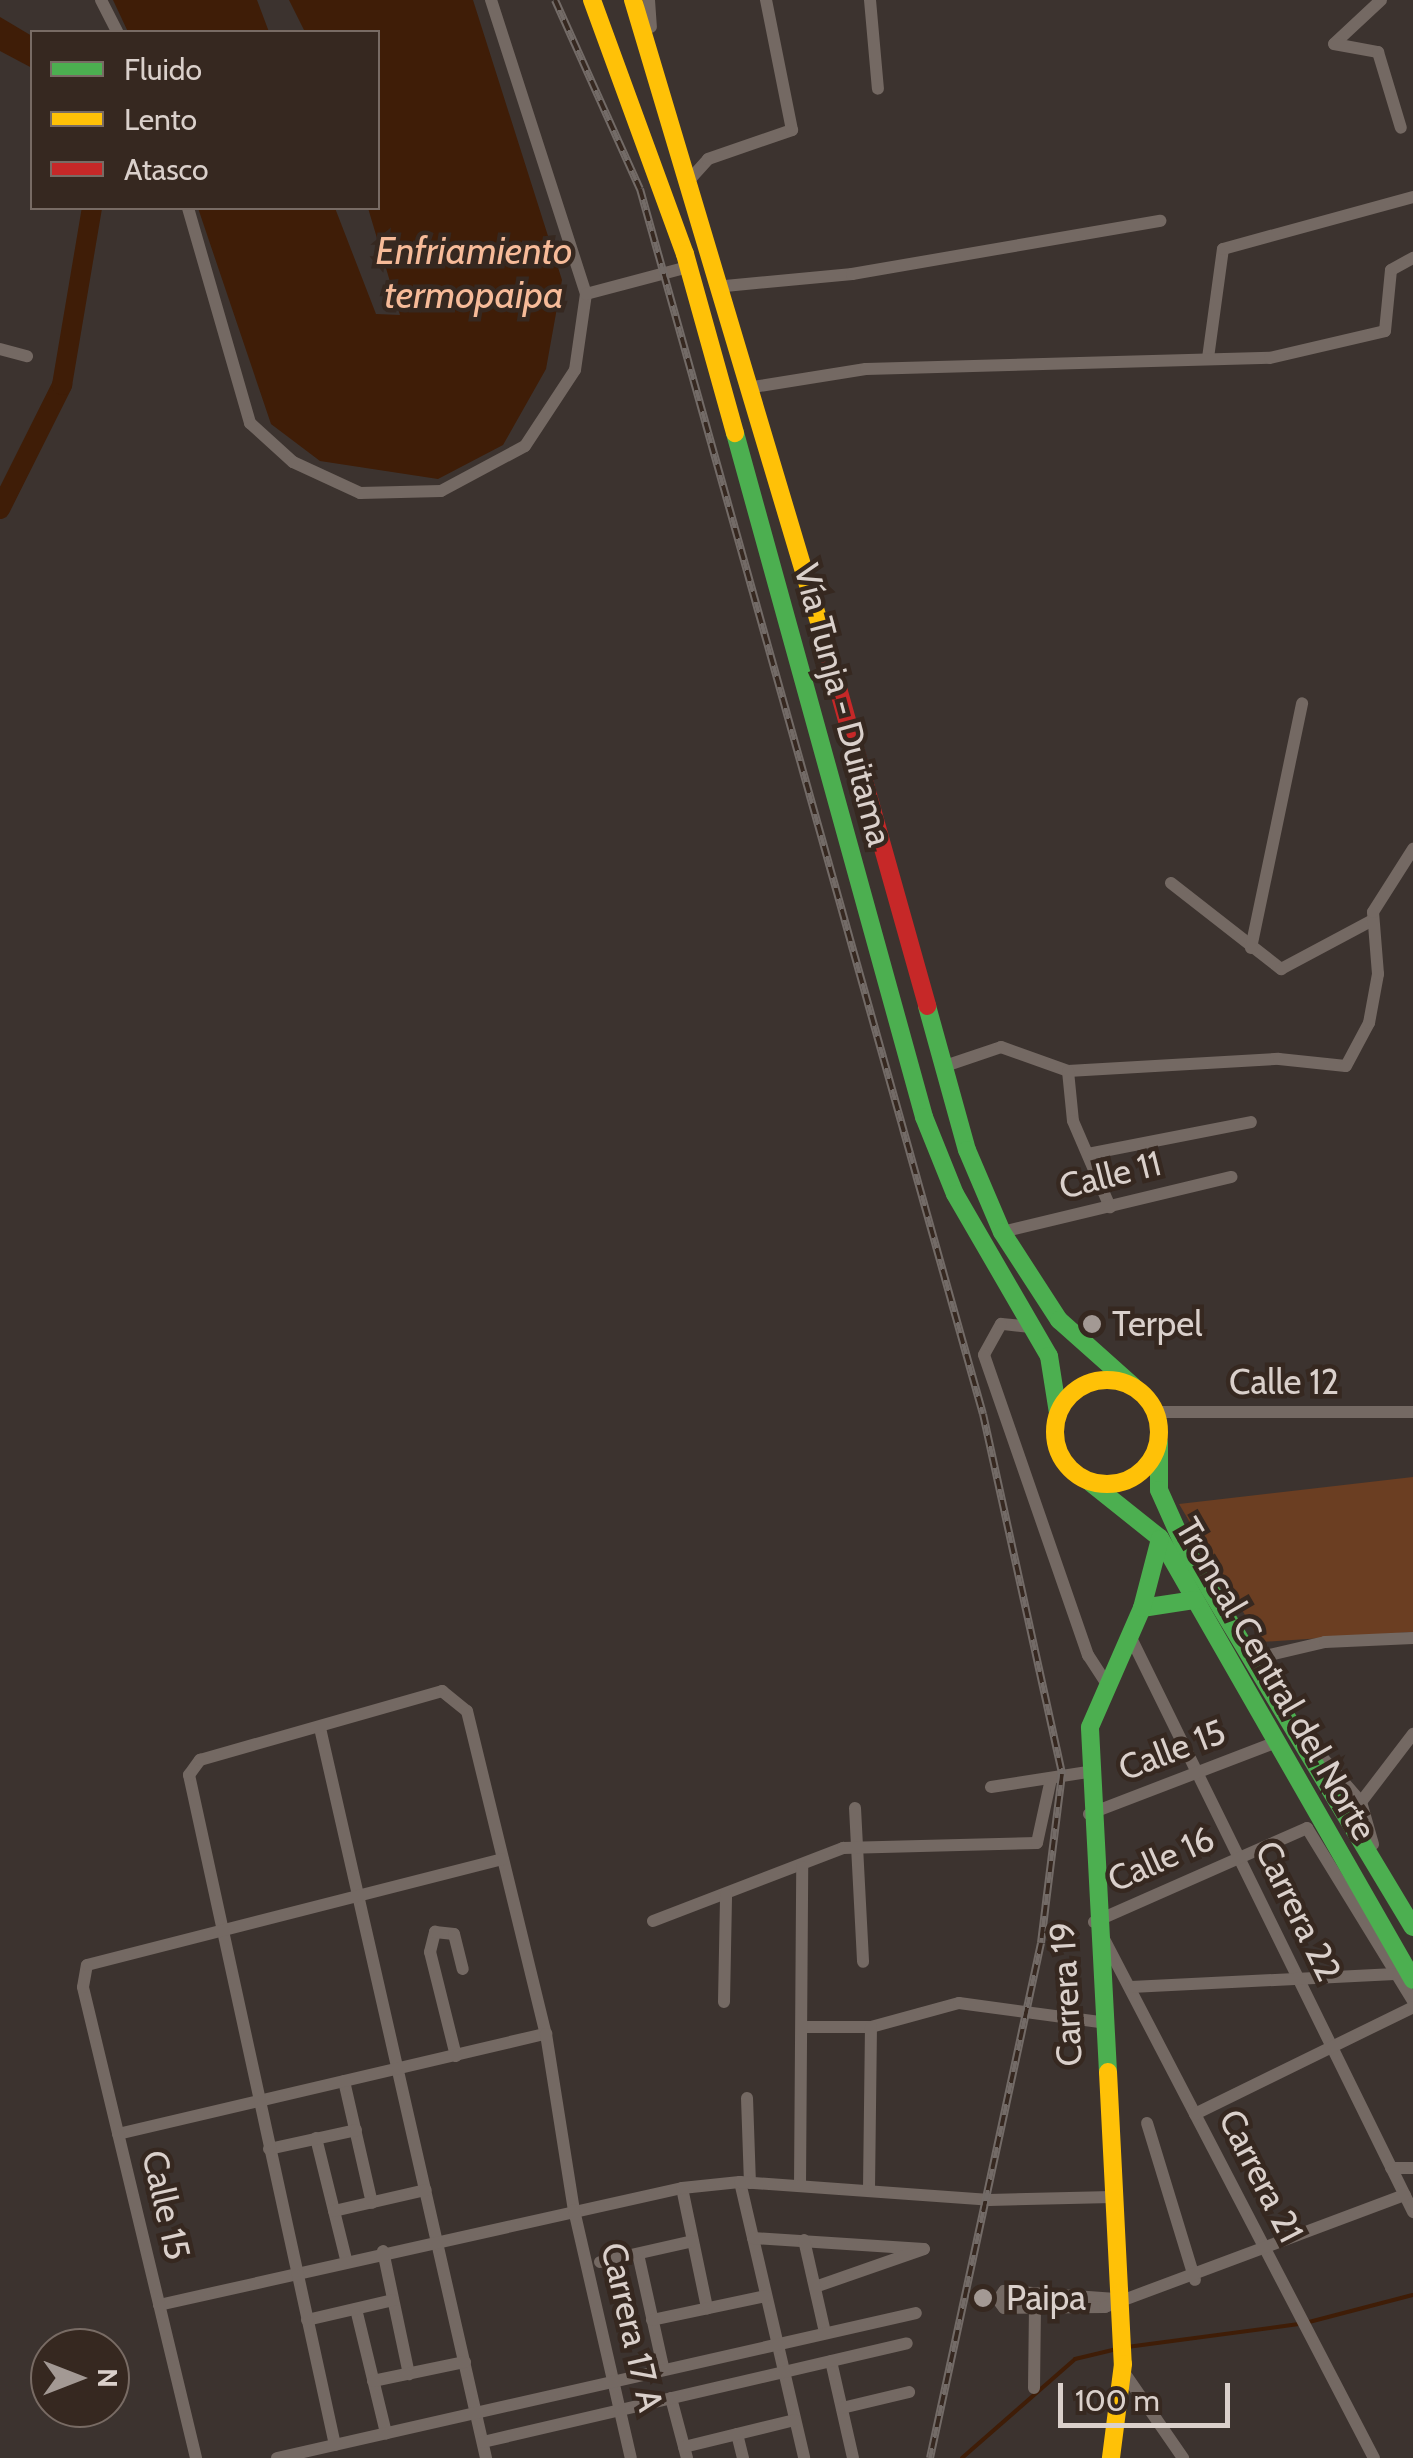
<!DOCTYPE html>
<meta charset="utf-8">
<style>
body{margin:0}
#map{position:relative;width:1413px;height:2458px;overflow:hidden;background:#3c332f;font-family:Cabin,sans-serif}
div>[style]{position:absolute}
[style*='--x']{left:calc(var(--x)*1px);top:calc(var(--y)*1px);width:calc(var(--w)*1px);rotate:calc(var(--a)*1deg)}
.green>*{inset:0;background:#6b3e22}
.water>*{inset:0;background:#3f1d07}
.stream>*{height:4px;margin:-2px;padding:0 2px;transform-origin:2px;border-radius:2px;background:#3f1d07}
.river>*{height:20px;margin:-10px;padding:0 10px;transform-origin:10px;border-radius:10px;background:#3f1d07}
.street>*{height:12px;margin:-6px;padding:0 6px;transform-origin:6px;border-radius:6px;background:#746963}
.fast>*{height:18px;margin:-9px;padding:0 9px;transform-origin:9px;border-radius:9px;background:#4caf50}
.slow>*{height:18px;margin:-9px;padding:0 9px;transform-origin:9px;border-radius:9px;background:#ffc107}
.slow>.ring{margin:-9px;padding:0;box-sizing:content-box;background:none;border:18px solid #ffc107;border-radius:50%}
.jam>*{height:18px;margin:-9px;padding:0 9px;transform-origin:9px;border-radius:9px;background:#c62828}
.rail>*{height:8px;margin-top:-4px;transform-origin:0;background:repeating-linear-gradient(90deg,#362820 0 11px,#736b67 0 22px);box-sizing:border-box;border-block:2px solid #736b67}
.dots>*{width:28px;height:28px;translate:-50% -50%;box-sizing:border-box;border:5px solid #362820;border-radius:50%}
span{translate:-50% -50%;white-space:nowrap;text-align:center;line-height:1.15;-webkit-text-stroke:9px #362820;paint-order:stroke}
.street-label{font-size:35px;color:#dad0cb}
.poi-label{font-size:35px;color:#dad0cb}
.left{translate:0 -50%;text-align:left}
.water-label{font-size:38px;color:#f7bb99;font-style:italic}
.legend{position:absolute;left:30px;top:30px;width:350px;height:180px;box-sizing:border-box;background:#362820;border:2px solid #786b64;margin:0;padding:12px 18px;list-style:none;font-size:30px;color:#dad0cb}
.legend li{display:flex;align-items:center;gap:20px;height:50px}
.legend b{width:50px;border:2px solid #786b64}
.north{position:absolute;left:30px;top:2328px;width:100px;height:100px;box-sizing:border-box;background:#362820;border:2px solid #786b64;border-radius:50%;rotate:90deg;font-size:28px;font-weight:700;line-height:40px;text-align:center;color:#dad0cb}
.north::after{content:'';display:block;margin:auto;width:35px;height:45px;background:#a39994;clip-path:polygon(50% 0,100% 100%,50% 72%,0 100%)}
.scale{position:absolute;left:1058px;top:2383px;width:172px;height:45px;box-sizing:border-box;border:5px solid #dad0cb;border-top:0;padding-left:12px;font-size:30px;line-height:35px;white-space:nowrap;color:#dad0cb;-webkit-text-stroke:8px #362820;paint-order:stroke}
</style>
<div id="map">
<div class="green">
<i style="clip-path:polygon(1413px 1477px,1413px 1632px,1261px 1642px,1179px 1504px)"></i>
</div>
<div class="water">
<i style="clip-path:polygon(113px 0,257px 0,269px 32px,128px 32px)"></i>
<i style="clip-path:polygon(289px 0,473px 0,562px 280px,546px 369px,503px 445px,438px 479px,320px 461px,271px 424px,198px 208px,335px 208px,376px 314px,400px 315px,368px 208px,378px 208px,378px 32px,305px 32px)"></i>
<i style="clip-path:polygon(0 17px,32px 36px,32px 68px,0 51px)"></i>
</div>
<div class="stream">
<i style="--x:1309;--y:2322;--w:107;--a:-14.6"></i>
<i style="--x:1127;--y:2347;--w:175;--a:-7.6"></i>
<i style="--x:962;--y:2458;--w:150;--a:-41.2"></i>
<i style="--x:1075;--y:2359;--w:43;--a:-13.4"></i>
</div>
<div class="river">
<i style="--x:0;--y:509;--w:139;--a:-63.4"></i>
<i style="--x:62;--y:385;--w:180;--a:-80.4"></i>
</div>
<div class="street">
<i style="--x:101;--y:0;--w:36;--a:63"></i>
<i style="--x:649;--y:0;--w:27;--a:86"></i>
<i style="--x:870;--y:0;--w:89;--a:84.9"></i>
<i style="--x:1381;--y:0;--w:64;--a:136.9"></i>
<i style="--x:1334;--y:44;--w:45;--a:10.3"></i>
<i style="--x:1378;--y:52;--w:79;--a:73.2"></i>
<i style="--x:692;--y:177;--w:24;--a:-48"></i>
<i style="--x:708;--y:159;--w:89;--a:-19"></i>
<i style="--x:792;--y:130;--w:133;--a:-101.3"></i>
<i style="--x:188;--y:208;--w:224;--a:73.9"></i>
<i style="--x:250;--y:423;--w:58;--a:42.2"></i>
<i style="--x:293;--y:462;--w:74;--a:24.8"></i>
<i style="--x:360;--y:493;--w:81;--a:-1.4"></i>
<i style="--x:441;--y:491;--w:95;--a:-28.2"></i>
<i style="--x:525;--y:446;--w:91;--a:-56.7"></i>
<i style="--x:575;--y:370;--w:77;--a:-81.8"></i>
<i style="--x:586;--y:294;--w:309;--a:-107.9"></i>
<i style="--x:725;--y:286;--w:128;--a:-5.4"></i>
<i style="--x:852;--y:274;--w:313;--a:-9.8"></i>
<i style="--x:586;--y:294;--w:106;--a:-14.8"></i>
<i style="--x:0;--y:349;--w:28;--a:15"></i>
<i style="--x:1208;--y:358;--w:110;--a:-82.2"></i>
<i style="--x:1223;--y:249;--w:197;--a:-15.3"></i>
<i style="--x:753;--y:387;--w:114;--a:-9.1"></i>
<i style="--x:866;--y:369;--w:404;--a:-1.6"></i>
<i style="--x:1270;--y:358;--w:118;--a:-13.2"></i>
<i style="--x:1385;--y:331;--w:61;--a:-84.4"></i>
<i style="--x:1391;--y:270;--w:25;--a:-29"></i>
<i style="--x:1171;--y:883;--w:140;--a:38"></i>
<i style="--x:1281;--y:969;--w:102;--a:-28.1"></i>
<i style="--x:1251;--y:948;--w:250;--a:-78.2"></i>
<i style="--x:945;--y:1066;--w:59;--a:-18.7"></i>
<i style="--x:1001;--y:1047;--w:71;--a:19.7"></i>
<i style="--x:1068;--y:1071;--w:211;--a:-3.3"></i>
<i style="--x:1279;--y:1059;--w:67;--a:6"></i>
<i style="--x:1346;--y:1066;--w:49;--a:-61.9"></i>
<i style="--x:1369;--y:1023;--w:50;--a:-79.6"></i>
<i style="--x:1378;--y:974;--w:62;--a:-94.6"></i>
<i style="--x:1373;--y:912;--w:75;--a:-57.6"></i>
<i style="--x:1068;--y:1071;--w:50;--a:84.3"></i>
<i style="--x:1073;--y:1121;--w:94;--a:66.7"></i>
<i style="--x:1088;--y:1154;--w:166;--a:-11.1"></i>
<i style="--x:1002;--y:1232;--w:236;--a:-13.5"></i>
<i style="--x:1031;--y:1327;--w:30;--a:-174"></i>
<i style="--x:1001;--y:1324;--w:35;--a:119"></i>
<i style="--x:984;--y:1355;--w:318;--a:70.9"></i>
<i style="--x:1088;--y:1655;--w:31;--a:57"></i>
<i style="--x:1156;--y:1412;--w:257;--a:0"></i>
<i style="--x:1130;--y:1636;--w:642;--a:63.83"></i>
<i style="--x:1252;--y:1659;--w:75;--a:-13.1"></i>
<i style="--x:1325;--y:1642;--w:88;--a:-2.6"></i>
<i style="--x:320;--y:1728;--w:749;--a:77.19"></i>
<i style="--x:1321;--y:1756;--w:61;--a:49"></i>
<i style="--x:1361;--y:1802;--w:44;--a:74.1"></i>
<i style="--x:991;--y:1787;--w:98;--a:-8.8"></i>
<i style="--x:1361;--y:1802;--w:86;--a:-52.6"></i>
<i style="--x:855;--y:1808;--w:154;--a:87"></i>
<i style="--x:1089;--y:1814;--w:201;--a:-21"></i>
<i style="--x:653;--y:1921;--w:204;--a:-21"></i>
<i style="--x:843;--y:1848;--w:194;--a:-1.5"></i>
<i style="--x:1037;--y:1843;--w:66;--a:-77.7"></i>
<i style="--x:1094;--y:1922;--w:233;--a:-23.8"></i>
<i style="--x:1307;--y:1828;--w:203;--a:58.5"></i>
<i style="--x:1104;--y:1939;--w:585;--a:62.52"></i>
<i style="--x:1131;--y:1987;--w:264;--a:-2.8"></i>
<i style="--x:724;--y:2002;--w:108;--a:-88.9"></i>
<i style="--x:805;--y:2027;--w:66;--a:0"></i>
<i style="--x:871;--y:2027;--w:91;--a:-15.3"></i>
<i style="--x:959;--y:2003;--w:142;--a:7.7"></i>
<i style="--x:456;--y:2056;--w:107;--a:-104"></i>
<i style="--x:430;--y:1952;--w:21;--a:-76"></i>
<i style="--x:435;--y:1932;--w:19;--a:6"></i>
<i style="--x:454;--y:1934;--w:36;--a:76"></i>
<i style="--x:344;--y:2081;--w:125;--a:77.1"></i>
<i style="--x:747;--y:2098;--w:85;--a:88"></i>
<i style="--x:1195;--y:2114;--w:243;--a:-26.1"></i>
<i style="--x:1147;--y:2123;--w:164;--a:73"></i>
<i style="--x:118;--y:2134;--w:440;--a:-13.2"></i>
<i style="--x:316;--y:2138;--w:125;--a:76.1"></i>
<i style="--x:269;--y:2149;--w:89;--a:-12.3"></i>
<i style="--x:1391;--y:2168;--w:22;--a:0"></i>
<i style="--x:740;--y:2182;--w:283;--a:76.9"></i>
<i style="--x:800;--y:2186;--w:319;--a:-89.6"></i>
<i style="--x:682;--y:2188;--w:123;--a:78.2"></i>
<i style="--x:869;--y:2189;--w:162;--a:-89.3"></i>
<i style="--x:334;--y:2211;--w:94;--a:-12.9"></i>
<i style="--x:753;--y:2238;--w:171;--a:3.7"></i>
<i style="--x:924;--y:2249;--w:115;--a:160.8"></i>
<i style="--x:804;--y:2240;--w:90;--a:77.2"></i>
<i style="--x:383;--y:2251;--w:126;--a:78.1"></i>
<i style="--x:638;--y:2254;--w:116;--a:77.5"></i>
<i style="--x:600;--y:2262;--w:95;--a:-12.7"></i>
<i style="--x:1116;--y:2299;--w:112;--a:-175.9"></i>
<i style="--x:1004;--y:2291;--w:11;--a:124"></i>
<i style="--x:998;--y:2300;--w:10;--a:53"></i>
<i style="--x:1004;--y:2308;--w:101;--a:-0.6"></i>
<i style="--x:1105;--y:2307;--w:320;--a:-20.5"></i>
<i style="--x:159;--y:2305;--w:536;--a:-12.61"></i>
<i style="--x:682;--y:2188;--w:58;--a:-5.9"></i>
<i style="--x:740;--y:2182;--w:250;--a:4.1"></i>
<i style="--x:989;--y:2200;--w:123;--a:-1.4"></i>
<i style="--x:356;--y:2309;--w:128;--a:76.4"></i>
<i style="--x:307;--y:2320;--w:88;--a:-13.1"></i>
<i style="--x:652;--y:2320;--w:116;--a:-11.9"></i>
<i style="--x:831;--y:2361;--w:99;--a:77.2"></i>
<i style="--x:1123;--y:2371;--w:106;--a:55.4"></i>
<i style="--x:373;--y:2381;--w:94;--a:-11.7"></i>
<i style="--x:1034;--y:2388;--w:84;--a:-89.3"></i>
<i style="--x:671;--y:2398;--w:62;--a:75.1"></i>
<i style="--x:842;--y:2408;--w:69;--a:-13.4"></i>
<i style="--x:737;--y:2434;--w:25;--a:76"></i>
<i style="--x:483;--y:2442;--w:435;--a:-13.1"></i>
<i style="--x:335;--y:2445;--w:686;--a:-102.29"></i>
<i style="--x:189;--y:1775;--w:19;--a:-54"></i>
<i style="--x:200;--y:1760;--w:252;--a:-15.9"></i>
<i style="--x:442;--y:1691;--w:32;--a:39"></i>
<i style="--x:467;--y:1711;--w:333;--a:76.3"></i>
<i style="--x:546;--y:2034;--w:178;--a:81"></i>
<i style="--x:574;--y:2210;--w:254;--a:77.1"></i>
<i style="--x:684;--y:2447;--w:114;--a:-13.7"></i>
<i style="--x:196;--y:2458;--w:484;--a:-103.5"></i>
<i style="--x:83;--y:1987;--w:22;--a:-80"></i>
<i style="--x:87;--y:1965;--w:429;--a:-14.3"></i>
<i style="--x:277;--y:2458;--w:655;--a:-12.78"></i>
</div>
<div class="fast">
<i style="--x:735;--y:433;--w:710;--a:74.55"></i>
<i style="--x:924;--y:1117;--w:83;--a:68.1"></i>
<i style="--x:955;--y:1194;--w:187;--a:59.9"></i>
<i style="--x:1049;--y:1356;--w:58;--a:81"></i>
<i style="--x:927;--y:1006;--w:149;--a:74.5"></i>
<i style="--x:967;--y:1150;--w:89;--a:66.9"></i>
<i style="--x:1002;--y:1232;--w:105;--a:57.1"></i>
<i style="--x:1059;--y:1320;--w:99;--a:41.7"></i>
<i style="--x:1159;--y:1443;--w:47;--a:90"></i>
<i style="--x:1159;--y:1490;--w:64;--a:65.9"></i>
<i style="--x:1185;--y:1548;--w:442;--a:59"></i>
<i style="--x:1091;--y:1483;--w:88;--a:38.6"></i>
<i style="--x:1160;--y:1538;--w:509;--a:60.21"></i>
<i style="--x:1142;--y:1608;--w:54;--a:-8.6"></i>
<i style="--x:1108;--y:2072;--w:345;--a:-93"></i>
<i style="--x:1090;--y:1727;--w:130;--a:-66.4"></i>
<i style="--x:1142;--y:1608;--w:71;--a:-75.4"></i>
</div>
<div class="slow">
<i style="--x:592;--y:0;--w:270;--a:69.9"></i>
<i style="--x:685;--y:254;--w:186;--a:74.4"></i>
<i style="--x:633;--y:0;--w:670;--a:73.35"></i>
<i class="ring" style="left:1055px;top:1380px;width:86px;height:86px"></i>
<i style="--x:1108;--y:2072;--w:292;--a:87.1"></i>
<i style="--x:1123;--y:2364;--w:95;--a:97.3"></i>
</div>
<div class="jam">
<i style="--x:825;--y:642;--w:378;--a:74.3"></i>
</div>
<div class="rail">
<i style="--x:555;--y:0;--w:207;--a:65.8"></i>
<i style="--x:640;--y:189;--w:1272;--a:74.36"></i>
<i style="--x:983;--y:1414;--w:369;--a:77.6"></i>
<i style="--x:1062;--y:1774;--w:170;--a:97.1"></i>
<i style="--x:1041;--y:1943;--w:527;--a:102.16"></i>
</div>
<div class="dots">
<i style="left:1092px;top:1324px;background:#a39994"></i>
<i style="left:983px;top:2298px;background:#a39994"></i>
</div>
<div class="street-label">
<span style="left:843px;top:705px;rotate:75deg">Vía Tunja - Duitama</span>
<span style="left:1110px;top:1175px;rotate:-14deg">Calle 11</span>
<span style="left:1284px;top:1382px">Calle 12</span>
<span style="left:1276px;top:1679px;rotate:60deg">Troncal Central del Norte</span>
<span style="left:1172px;top:1750px;rotate:-21deg">Calle 15</span>
<span style="left:1161px;top:1859px;rotate:-24deg">Calle 16</span>
<span style="left:1298px;top:1911px;rotate:64deg">Carrera 22</span>
<span style="left:1066px;top:1994px;rotate:-93deg">Carrera 19</span>
<span style="left:1261px;top:2176px;rotate:63deg">Carrera 21</span>
<span style="left:166px;top:2205px;rotate:77deg">Calle 15</span>
<span style="left:632px;top:2327px;rotate:77deg">Carrera 17 A</span>
</div>
<div class="poi-label">
<span class="left" style="left:1112px;top:1324px">Terpel</span>
<span class="left" style="left:1006px;top:2298px">Paipa</span>
</div>
<div class="water-label">
<span style="left:474px;top:273px">Enfriamiento<br>termopaipa</span>
</div>
<ul class="legend">
<li><b style="height:12px;background:#4caf50"></b>Fluido</li>
<li><b style="height:12px;background:#ffc107"></b>Lento</li>
<li><b style="height:12px;background:#c62828"></b>Atasco</li>
</ul>
<div class="north">N</div>
<div class="scale">100 m</div>
</div>
